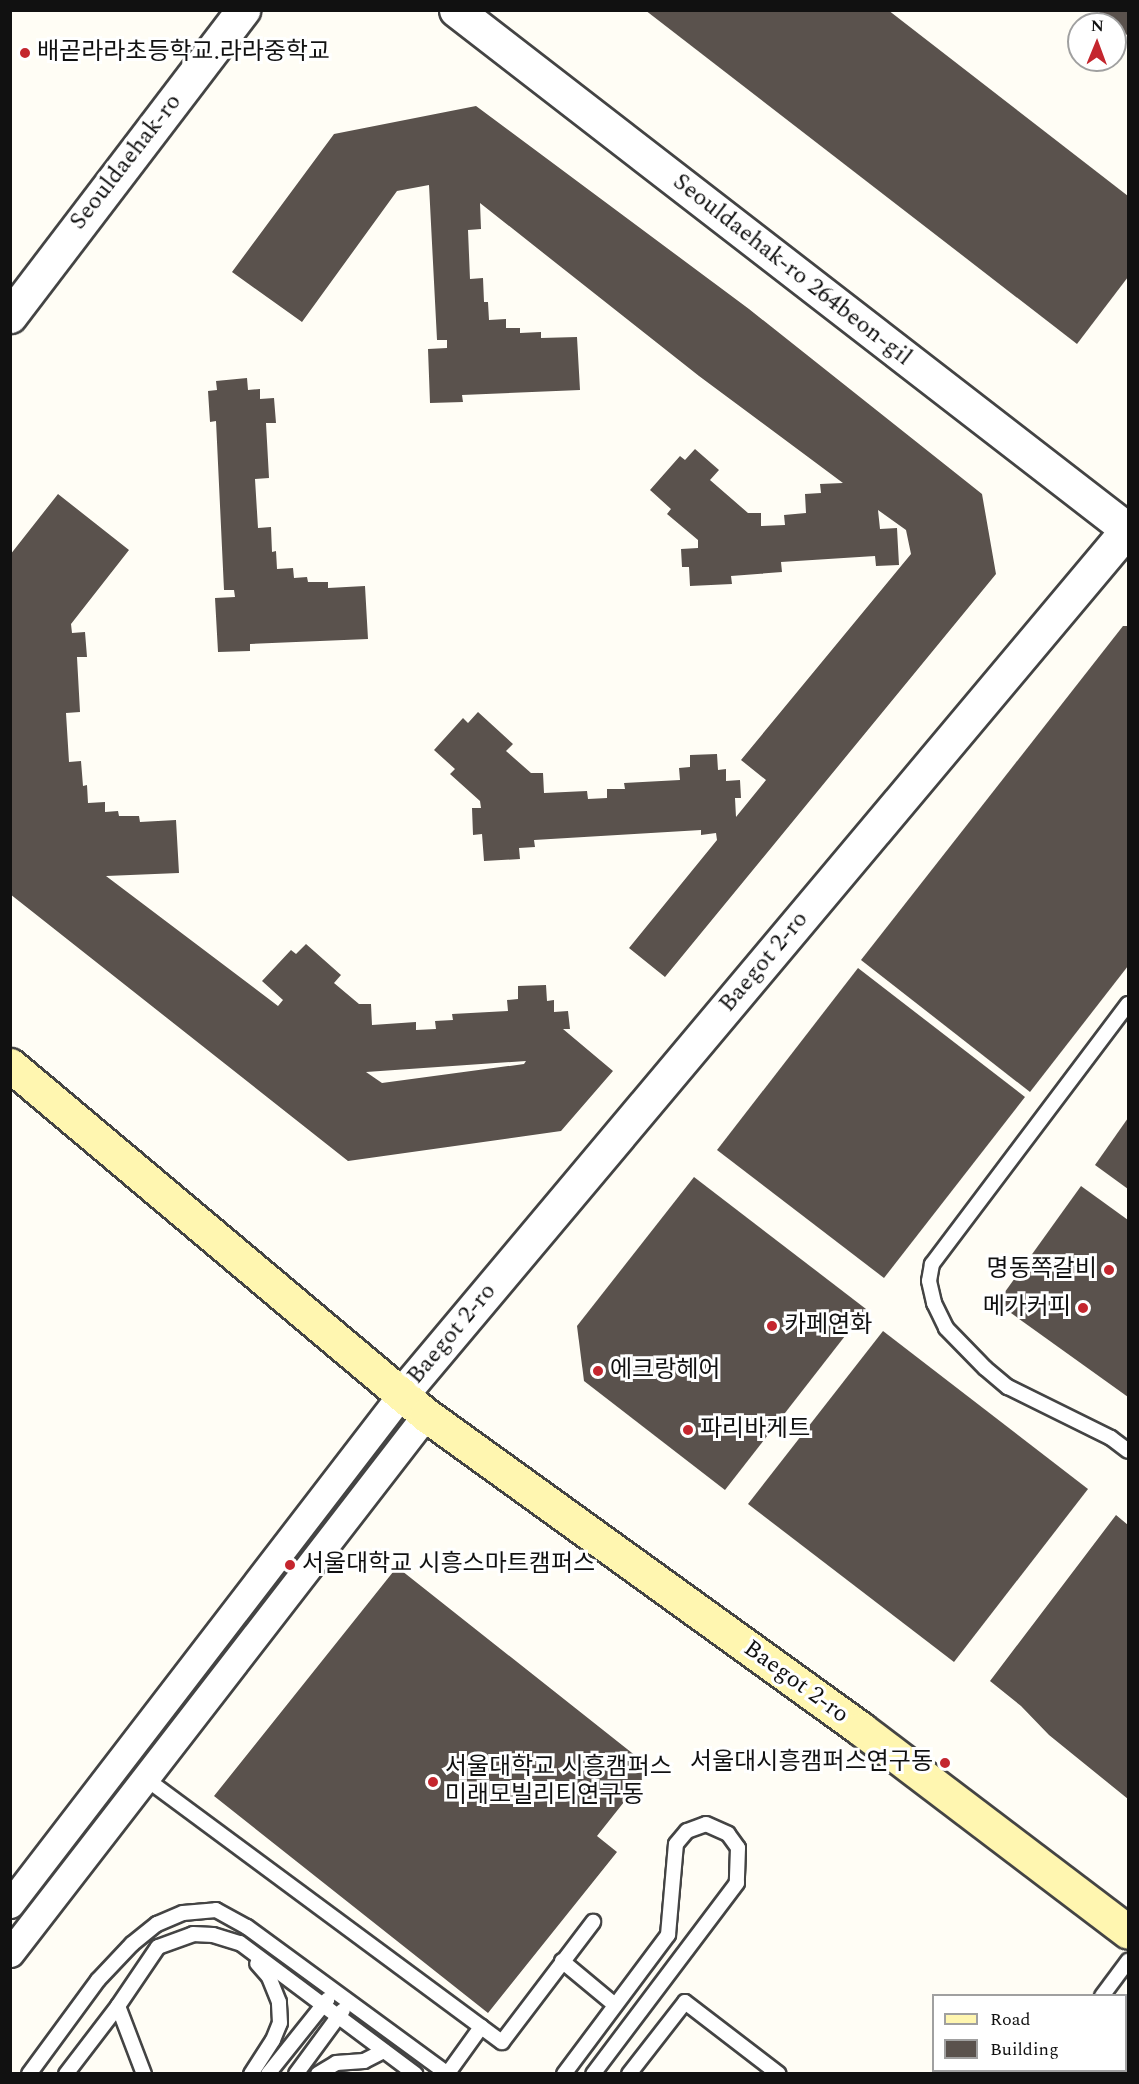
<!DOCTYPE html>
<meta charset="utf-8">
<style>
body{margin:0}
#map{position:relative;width:1139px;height:2084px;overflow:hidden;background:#fffdf5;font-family:Spectral,"Noto Sans KR",serif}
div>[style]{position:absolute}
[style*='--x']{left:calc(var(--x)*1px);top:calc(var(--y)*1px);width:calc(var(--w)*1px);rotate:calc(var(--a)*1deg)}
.building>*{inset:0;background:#5a524d}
.roads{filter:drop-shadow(2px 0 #444) drop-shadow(-2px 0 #444) drop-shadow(0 2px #444) drop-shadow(0 -2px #444)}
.service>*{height:14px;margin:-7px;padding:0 7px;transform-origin:7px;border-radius:7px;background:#fff}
.minor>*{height:27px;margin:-13.5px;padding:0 13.5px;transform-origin:13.5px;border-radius:13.5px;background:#fff}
.tertiary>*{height:33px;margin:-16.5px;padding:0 16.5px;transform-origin:16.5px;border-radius:16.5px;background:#fff}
.secondary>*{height:33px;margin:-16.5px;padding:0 16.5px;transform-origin:16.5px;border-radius:16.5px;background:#fff6b0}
.dots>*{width:16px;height:16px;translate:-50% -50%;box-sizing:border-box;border:3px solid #fff;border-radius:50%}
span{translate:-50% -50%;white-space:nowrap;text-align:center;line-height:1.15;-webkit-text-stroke:6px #fff;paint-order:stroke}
.poi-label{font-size:24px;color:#111}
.left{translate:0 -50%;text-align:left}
.right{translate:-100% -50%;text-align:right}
.street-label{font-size:24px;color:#111}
.frame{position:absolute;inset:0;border:12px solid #111;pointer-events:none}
.legend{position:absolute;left:932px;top:1994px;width:195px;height:78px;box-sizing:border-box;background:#fff;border:2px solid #a0a0a0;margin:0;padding:8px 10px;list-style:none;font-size:18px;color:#111}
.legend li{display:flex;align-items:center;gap:12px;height:30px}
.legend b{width:30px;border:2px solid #a0a0a0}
.north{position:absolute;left:1067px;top:12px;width:60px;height:60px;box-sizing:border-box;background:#fff;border:2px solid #a0a0a0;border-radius:50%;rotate:1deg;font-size:16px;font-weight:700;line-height:24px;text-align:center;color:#111}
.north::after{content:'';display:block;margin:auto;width:21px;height:27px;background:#c4262e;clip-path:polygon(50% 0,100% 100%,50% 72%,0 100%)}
</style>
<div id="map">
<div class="building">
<i style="clip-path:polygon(645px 10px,888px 10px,1128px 196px,1128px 277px,1077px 344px)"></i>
<i style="clip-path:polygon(1096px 10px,1128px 10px,1128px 36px,1115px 24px)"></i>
<i style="clip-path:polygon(476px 106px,749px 309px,982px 494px,996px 574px,665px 977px,629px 948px,717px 840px,716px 833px,701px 835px,701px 830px,534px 840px,535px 847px,519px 848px,520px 859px,484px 861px,482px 834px,473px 835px,472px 808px,481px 808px,480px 801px,450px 774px,455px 769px,434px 750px,463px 718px,468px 723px,478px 712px,513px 744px,506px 751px,531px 773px,543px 773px,544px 793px,587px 791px,588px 799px,607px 798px,607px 789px,625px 789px,624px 783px,680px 780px,679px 768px,690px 767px,690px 755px,717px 754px,718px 770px,726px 769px,726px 781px,740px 780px,741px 798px,735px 798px,736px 817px,766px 780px,741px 760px,911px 554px,906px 530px,878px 510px,880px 529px,897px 528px,899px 565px,876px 566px,875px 556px,781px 562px,782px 572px,731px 576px,732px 584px,690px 586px,689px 567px,682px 567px,681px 549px,698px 548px,698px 540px,667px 514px,671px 509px,650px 490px,680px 456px,685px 460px,695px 449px,719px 470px,710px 480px,748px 513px,761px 513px,761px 526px,785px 525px,784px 515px,806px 513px,805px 494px,821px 493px,820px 484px,843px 483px,699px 376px,480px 203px,481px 229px,468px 230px,470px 279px,483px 278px,484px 302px,488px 302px,489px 320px,506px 319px,506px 328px,520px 328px,520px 333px,541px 332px,541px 338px,577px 337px,580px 390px,462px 395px,463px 402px,430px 403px,428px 349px,447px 348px,447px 340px,437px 340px,429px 185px,397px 191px,302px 322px,232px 272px,334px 134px)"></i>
<i style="clip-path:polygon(247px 378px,248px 390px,260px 389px,260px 399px,274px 398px,276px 423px,266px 423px,269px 478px,255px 479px,258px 528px,271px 527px,272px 552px,276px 551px,277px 569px,293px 568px,294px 578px,307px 577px,308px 582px,328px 582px,328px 588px,365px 586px,368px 639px,250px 644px,250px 651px,218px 652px,215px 598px,235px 597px,234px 590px,224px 590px,216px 421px,210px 422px,208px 391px,217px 390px,216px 381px)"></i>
<i style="clip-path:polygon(evenodd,58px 494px,129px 550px,71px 624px,72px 633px,85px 632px,87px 657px,77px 657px,80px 712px,66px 713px,69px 762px,81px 761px,83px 786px,87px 785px,88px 803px,105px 802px,105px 812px,118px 811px,119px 816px,139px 816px,140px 822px,176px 820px,179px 873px,106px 876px,278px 1006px,283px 1000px,262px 981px,291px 950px,296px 954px,306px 944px,341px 975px,334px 983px,359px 1004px,371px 1004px,372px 1025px,416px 1022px,416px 1030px,436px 1029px,435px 1021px,453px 1020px,452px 1014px,508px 1011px,507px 1000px,518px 999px,518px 986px,546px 985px,547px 1001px,554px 1000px,554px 1012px,568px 1011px,570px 1029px,563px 1029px,613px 1071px,561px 1131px,348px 1161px,10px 894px,10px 555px,58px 494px,526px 1061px,524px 1064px,382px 1083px,366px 1072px,526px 1061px)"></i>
<i style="clip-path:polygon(1123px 626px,1128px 626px,1128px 966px,1030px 1092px,861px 960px)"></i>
<i style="clip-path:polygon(858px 968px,1025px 1097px,884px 1278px,717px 1150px)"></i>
<i style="clip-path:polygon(1128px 1118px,1128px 1189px,1095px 1165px)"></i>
<i style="clip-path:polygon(694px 1177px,866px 1309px,725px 1490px,584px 1381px,577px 1326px)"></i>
<i style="clip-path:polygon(1081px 1186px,1128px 1220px,1128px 1397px,997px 1303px)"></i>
<i style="clip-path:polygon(883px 1331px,1088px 1489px,954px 1662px,748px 1504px)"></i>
<i style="clip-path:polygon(1116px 1515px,1128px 1525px,1128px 1799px,1049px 1735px,1021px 1706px,990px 1681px)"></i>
<i style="clip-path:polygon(397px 1567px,651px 1768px,597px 1836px,617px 1852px,488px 2013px,214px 1796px)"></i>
</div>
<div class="roads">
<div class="service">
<i style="--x:1128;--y:1004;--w:326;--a:127"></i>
<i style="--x:932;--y:1264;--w:17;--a:100"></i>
<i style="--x:929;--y:1281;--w:23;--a:77"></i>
<i style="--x:934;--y:1303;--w:28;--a:64"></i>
<i style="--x:946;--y:1328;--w:56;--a:45.7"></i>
<i style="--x:985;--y:1368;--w:30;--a:40"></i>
<i style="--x:1008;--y:1387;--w:115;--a:26.3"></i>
<i style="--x:1111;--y:1438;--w:21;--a:37"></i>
<i style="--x:145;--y:1778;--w:444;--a:36.5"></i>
<i style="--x:502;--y:2042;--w:151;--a:-52.8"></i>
<i style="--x:562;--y:1961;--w:69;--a:39.7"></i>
<i style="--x:1102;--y:1996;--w:44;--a:-53.4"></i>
<i style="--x:118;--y:2006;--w:73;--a:69.1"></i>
<i style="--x:448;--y:2073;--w:57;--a:-54.3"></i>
<i style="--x:29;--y:2074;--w:117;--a:-53.7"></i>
<i style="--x:98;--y:1980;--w:50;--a:-46.6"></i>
<i style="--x:132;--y:1944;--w:32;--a:-39"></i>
<i style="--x:157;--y:1924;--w:28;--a:-23"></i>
<i style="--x:183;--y:1913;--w:33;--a:-5"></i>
<i style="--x:216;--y:1910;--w:35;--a:29"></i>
<i style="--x:247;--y:1927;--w:249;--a:36.2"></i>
<i style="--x:66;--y:2074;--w:86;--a:-52.6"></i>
<i style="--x:118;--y:2006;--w:71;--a:-55.9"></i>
<i style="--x:158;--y:1947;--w:37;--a:-20"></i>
<i style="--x:193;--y:1934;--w:20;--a:3"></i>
<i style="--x:213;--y:1935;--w:28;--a:17"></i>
<i style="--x:240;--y:1943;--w:219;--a:36.8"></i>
<i style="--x:251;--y:2074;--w:40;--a:-57.1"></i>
<i style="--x:273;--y:2040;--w:18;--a:-68"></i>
<i style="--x:280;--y:2023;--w:21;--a:-93"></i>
<i style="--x:279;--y:2002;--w:27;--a:-112"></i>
<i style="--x:269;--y:1977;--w:18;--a:-131"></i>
<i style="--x:268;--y:2074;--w:95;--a:-51.4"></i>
<i style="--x:296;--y:2074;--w:79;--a:-53.7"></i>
<i style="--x:318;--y:2074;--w:21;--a:-31"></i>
<i style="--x:336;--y:2063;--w:28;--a:-4"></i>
<i style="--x:364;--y:2061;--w:22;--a:-27"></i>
<i style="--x:564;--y:2074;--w:174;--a:-53.2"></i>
<i style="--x:668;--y:1935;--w:91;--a:-85"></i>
<i style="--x:676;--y:1844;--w:17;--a:-50"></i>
<i style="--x:687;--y:1831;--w:20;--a:-20"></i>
<i style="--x:706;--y:1824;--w:24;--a:24"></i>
<i style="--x:728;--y:1834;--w:17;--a:54"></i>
<i style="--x:738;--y:1848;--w:35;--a:92"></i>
<i style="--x:737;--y:1883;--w:239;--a:127"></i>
<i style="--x:629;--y:2074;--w:91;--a:-52.1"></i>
<i style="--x:685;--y:2002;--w:118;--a:37.5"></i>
<i style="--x:1042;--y:2074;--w:5;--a:-53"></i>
</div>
<div class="minor">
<i style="--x:10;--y:1904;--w:642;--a:-52.47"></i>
<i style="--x:10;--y:1953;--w:680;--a:-52.29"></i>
</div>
<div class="tertiary">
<i style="--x:456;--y:10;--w:850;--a:37.73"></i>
<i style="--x:10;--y:316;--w:385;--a:-52.7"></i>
<i style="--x:401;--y:1395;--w:1131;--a:-49.99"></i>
</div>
<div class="secondary">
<i style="--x:10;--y:1065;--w:544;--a:40.08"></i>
<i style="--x:426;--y:1415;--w:536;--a:35.82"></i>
<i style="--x:861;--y:1729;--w:335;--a:37.2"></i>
</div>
</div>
<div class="dots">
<i style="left:25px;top:53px;background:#c4262e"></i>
<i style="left:1109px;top:1270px;background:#c4262e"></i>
<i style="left:1083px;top:1308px;background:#c4262e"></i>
<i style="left:772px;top:1326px;background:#c4262e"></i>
<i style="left:598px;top:1371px;background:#c4262e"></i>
<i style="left:688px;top:1430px;background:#c4262e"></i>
<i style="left:290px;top:1565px;background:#c4262e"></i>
<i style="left:945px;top:1763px;background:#c4262e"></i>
<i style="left:433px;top:1782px;background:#c4262e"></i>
</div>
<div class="poi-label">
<span class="left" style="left:37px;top:53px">배곧라라초등학교.라라중학교</span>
<span class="right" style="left:1097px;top:1270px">명동쪽갈비</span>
<span class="right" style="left:1071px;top:1308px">메가커피</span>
<span class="left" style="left:784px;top:1326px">카페연화</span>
<span class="left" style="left:610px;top:1371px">에크랑헤어</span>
<span class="left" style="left:700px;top:1430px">파리바게트</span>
<span class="left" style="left:302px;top:1565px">서울대학교 시흥스마트캠퍼스</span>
<span class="right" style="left:933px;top:1763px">서울대시흥캠퍼스연구동</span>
<span class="left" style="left:445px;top:1782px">서울대학교 시흥캠퍼스<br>미래모빌리티연구동</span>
</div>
<div class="street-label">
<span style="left:126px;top:162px;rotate:-52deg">Seouldaehak-ro</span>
<span style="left:792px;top:270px;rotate:38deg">Seouldaehak-ro 264beon-gil</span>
<span style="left:764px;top:962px;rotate:-50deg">Baegot 2-ro</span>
<span style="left:452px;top:1334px;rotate:-50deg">Baegot 2-ro</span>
<span style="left:796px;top:1682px;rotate:36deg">Baegot 2-ro</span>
</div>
<div class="frame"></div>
<ul class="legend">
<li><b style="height:8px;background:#fff6b0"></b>Road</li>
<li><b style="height:16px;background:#5a524d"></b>Building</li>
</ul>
<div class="north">N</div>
</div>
